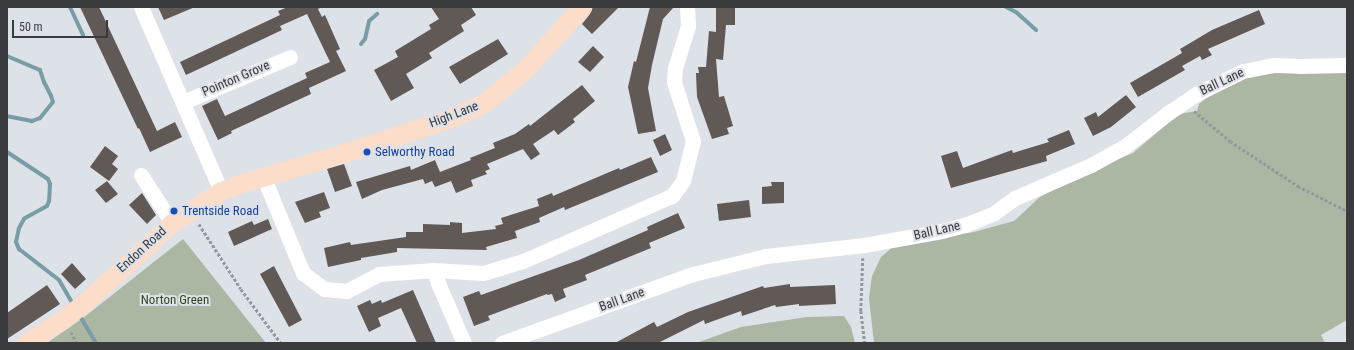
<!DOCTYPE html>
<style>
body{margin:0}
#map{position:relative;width:1354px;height:350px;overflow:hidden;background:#dde1e8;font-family:"Roboto Condensed",sans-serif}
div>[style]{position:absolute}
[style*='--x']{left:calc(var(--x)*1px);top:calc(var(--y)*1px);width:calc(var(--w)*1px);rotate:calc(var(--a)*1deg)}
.green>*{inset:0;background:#abb6a3}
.stream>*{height:4px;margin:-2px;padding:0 2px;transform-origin:2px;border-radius:2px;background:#799da6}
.building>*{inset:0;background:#605955}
.path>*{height:2.5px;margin-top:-1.25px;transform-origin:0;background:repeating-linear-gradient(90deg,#94979c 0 3px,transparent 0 5px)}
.minor>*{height:15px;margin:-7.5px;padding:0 7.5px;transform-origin:7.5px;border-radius:7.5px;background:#fff}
.major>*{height:19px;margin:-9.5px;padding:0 9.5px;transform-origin:9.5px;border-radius:9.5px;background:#fcddca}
.dots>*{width:11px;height:11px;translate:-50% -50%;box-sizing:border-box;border:2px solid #dde1e8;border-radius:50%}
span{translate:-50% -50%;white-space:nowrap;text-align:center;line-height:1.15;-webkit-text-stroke:4px #dde1e8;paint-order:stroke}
.street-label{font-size:13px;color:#393b3e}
.transit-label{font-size:13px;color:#164399}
.left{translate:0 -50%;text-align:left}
.park-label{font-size:13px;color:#31481e}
.frame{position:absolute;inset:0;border:8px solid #393b3e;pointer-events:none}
.scale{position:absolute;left:12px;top:20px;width:96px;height:18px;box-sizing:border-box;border:2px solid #393b3e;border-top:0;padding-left:5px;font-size:12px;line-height:14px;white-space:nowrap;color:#393b3e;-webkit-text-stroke:3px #dde1e8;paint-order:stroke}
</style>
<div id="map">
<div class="green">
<i style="clip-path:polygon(1347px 70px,1347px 320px,1321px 335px,1325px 343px,874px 343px,869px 298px,872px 276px,881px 257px,894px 246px,974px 232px,1014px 221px,1040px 197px,1081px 175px,1133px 153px,1179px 114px,1197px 111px,1199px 104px,1227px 82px,1273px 72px)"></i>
<i style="clip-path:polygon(183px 239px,266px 343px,47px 343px,83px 318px)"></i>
<i style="clip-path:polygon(844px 316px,851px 327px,855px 343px,696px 343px,741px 327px,807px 317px)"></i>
</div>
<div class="stream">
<i style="--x:70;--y:7;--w:31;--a:65"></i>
<i style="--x:1006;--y:7;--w:11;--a:27"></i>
<i style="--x:1016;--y:12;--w:27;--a:42"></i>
<i style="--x:361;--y:44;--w:6;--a:-51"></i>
<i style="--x:365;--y:39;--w:18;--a:-77"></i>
<i style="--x:369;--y:21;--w:11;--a:-41"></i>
<i style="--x:7;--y:56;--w:36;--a:23"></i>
<i style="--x:40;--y:70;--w:13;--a:72"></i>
<i style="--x:44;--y:82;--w:16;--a:63"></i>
<i style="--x:51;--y:96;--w:6;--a:72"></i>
<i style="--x:53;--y:102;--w:21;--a:129"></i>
<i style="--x:40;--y:118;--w:9;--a:159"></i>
<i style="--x:32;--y:121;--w:25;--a:-169"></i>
<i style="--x:7;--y:152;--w:49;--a:33.4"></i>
<i style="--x:48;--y:179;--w:5;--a:68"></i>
<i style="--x:50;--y:184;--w:17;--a:93"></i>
<i style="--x:49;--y:201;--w:5;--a:112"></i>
<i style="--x:47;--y:206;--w:26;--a:151"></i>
<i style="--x:24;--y:219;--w:10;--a:119"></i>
<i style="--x:19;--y:228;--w:14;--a:102"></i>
<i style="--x:16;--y:242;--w:8;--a:67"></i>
<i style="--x:19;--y:249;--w:51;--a:37.8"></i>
<i style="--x:59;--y:280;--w:28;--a:60"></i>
<i style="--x:78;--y:313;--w:35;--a:59"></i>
</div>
<div class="building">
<i style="clip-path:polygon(80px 7px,99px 7px,157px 131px,175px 122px,182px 137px,150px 152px,139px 128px,138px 129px)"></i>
<i style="clip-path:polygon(158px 7px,195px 7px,164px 20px)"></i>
<i style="clip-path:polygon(288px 7px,322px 7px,318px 9px,322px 17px,325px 15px,340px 49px,336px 51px,346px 71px,309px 88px,311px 94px,231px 131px,232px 133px,218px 140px,202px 106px,217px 99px,225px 116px,307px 78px,305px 73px,330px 62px,307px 14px,280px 26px,282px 30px,186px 75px,180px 62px,280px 15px,278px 11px)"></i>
<i style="clip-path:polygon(431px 7px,471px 7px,476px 15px,461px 25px,464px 31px,429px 53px,432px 58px,406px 74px,414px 88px,391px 101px,374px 70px,398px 57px,395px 51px,431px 29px,429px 25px,439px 19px)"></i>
<i style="clip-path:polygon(593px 7px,619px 7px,592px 34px,582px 24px,590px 14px)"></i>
<i style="clip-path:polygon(650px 7px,674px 7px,663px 19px,652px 65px,648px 88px,656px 131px,638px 134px,628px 87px,634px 61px,636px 62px)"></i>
<i style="clip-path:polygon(716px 7px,735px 7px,735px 25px,726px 25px,723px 60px,716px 59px,719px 97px,724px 96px,733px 126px,727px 128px,729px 134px,712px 139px,697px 97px,696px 73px,699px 73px,698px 67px,706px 67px,709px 31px,716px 32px)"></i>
<i style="clip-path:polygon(1259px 10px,1265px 24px,1208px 49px,1212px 55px,1202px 60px,1200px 56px,1182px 66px,1185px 70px,1138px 97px,1130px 83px,1182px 53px,1180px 49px,1212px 30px)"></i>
<i style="clip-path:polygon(498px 39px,508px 54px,460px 84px,449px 67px)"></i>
<i style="clip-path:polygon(593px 46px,604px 57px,590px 72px,578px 62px)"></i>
<i style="clip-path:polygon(582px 85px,595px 101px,573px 119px,575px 122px,558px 135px,554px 130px,533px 144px,540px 154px,531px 160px,523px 149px,487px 164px,490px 169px,485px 171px,487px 174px,471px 180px,473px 186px,456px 193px,451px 181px,435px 187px,432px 181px,425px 184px,423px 179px,382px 190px,362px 199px,356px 182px,410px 166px,411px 170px,435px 160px,440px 172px,471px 160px,470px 158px,495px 148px,493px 143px,515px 134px,529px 124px,530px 126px)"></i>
<i style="clip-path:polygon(1126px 95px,1136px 107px,1111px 127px,1093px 136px,1084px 118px,1096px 112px,1098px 117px)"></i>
<i style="clip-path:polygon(1069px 130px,1075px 144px,1046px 156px,1047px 161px,951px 188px,941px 156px,957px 151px,963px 168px,1012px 150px,1013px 153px,1049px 142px,1047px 139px)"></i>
<i style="clip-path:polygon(665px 134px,672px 150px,660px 156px,653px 140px)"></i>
<i style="clip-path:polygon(105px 146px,118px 156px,112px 164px,118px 169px,109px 181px,90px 167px)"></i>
<i style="clip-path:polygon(651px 157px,658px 172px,565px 210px,564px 207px,539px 218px,540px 222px,515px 231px,517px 238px,486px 247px,487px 250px,397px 248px,397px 252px,361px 258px,361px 260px,328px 267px,324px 248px,350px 242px,351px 245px,406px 237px,406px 232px,423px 232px,423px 224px,450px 225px,450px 222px,462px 223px,462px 233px,496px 229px,495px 226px,503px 224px,501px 218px,539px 206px,537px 199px,552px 193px,553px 196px,619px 168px,620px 170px)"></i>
<i style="clip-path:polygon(344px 164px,352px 186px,335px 192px,327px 169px)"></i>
<i style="clip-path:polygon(107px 181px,118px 194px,106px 203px,95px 190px)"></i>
<i style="clip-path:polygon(771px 182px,784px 182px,784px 203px,762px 204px,762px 187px,772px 186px)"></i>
<i style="clip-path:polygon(324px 192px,330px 208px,319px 212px,321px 217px,305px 223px,295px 202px)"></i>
<i style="clip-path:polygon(142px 193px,156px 215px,147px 224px,129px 205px)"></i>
<i style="clip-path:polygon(749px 200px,751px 217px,719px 221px,717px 204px)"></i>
<i style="clip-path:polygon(678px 213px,685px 228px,649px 243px,651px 248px,585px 275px,587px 280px,563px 289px,566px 297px,555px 302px,552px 294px,547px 295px,547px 294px,488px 316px,490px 320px,474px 326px,463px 297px,479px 291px,481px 295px,579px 260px,648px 230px,647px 227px)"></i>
<i style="clip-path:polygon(268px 219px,272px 229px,234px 246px,228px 232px,252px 221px,254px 225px)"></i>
<i style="clip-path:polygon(72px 263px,86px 279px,75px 289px,61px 274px)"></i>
<i style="clip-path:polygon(274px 266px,302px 320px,289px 327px,260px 274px)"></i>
<i style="clip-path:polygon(790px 284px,790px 287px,835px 285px,836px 304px,799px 306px,799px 304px,776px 307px,775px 305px,742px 316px,741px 311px,705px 324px,704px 320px,658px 343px,615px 343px,654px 322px,657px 327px,688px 312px,763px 286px,764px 288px)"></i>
<i style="clip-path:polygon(47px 285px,60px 304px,7px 339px,7px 313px)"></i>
<i style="clip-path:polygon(413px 290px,436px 343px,417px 343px,401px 308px,378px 318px,381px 326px,369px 332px,357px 306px,370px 300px,372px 304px,381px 300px,382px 303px)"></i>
</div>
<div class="path">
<i style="--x:1194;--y:111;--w:47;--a:39.8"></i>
<i style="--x:1230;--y:141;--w:82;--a:33.5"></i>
<i style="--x:1298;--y:186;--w:55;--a:27"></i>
<i style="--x:199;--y:224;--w:77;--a:57.1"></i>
<i style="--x:241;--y:289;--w:67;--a:53.5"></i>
<i style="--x:863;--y:258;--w:53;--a:92.2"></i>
<i style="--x:861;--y:311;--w:32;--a:83"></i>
<i style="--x:71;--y:332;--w:13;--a:61"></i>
</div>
<div class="minor">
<i style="--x:141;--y:7;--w:201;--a:66.5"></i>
<i style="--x:183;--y:102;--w:116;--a:-22.8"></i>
<i style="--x:141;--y:175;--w:57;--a:57.1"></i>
<i style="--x:263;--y:176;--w:105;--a:67.6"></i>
<i style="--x:303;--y:273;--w:26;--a:37"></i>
<i style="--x:324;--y:289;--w:23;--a:5"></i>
<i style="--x:347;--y:291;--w:36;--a:-28"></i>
<i style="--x:379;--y:274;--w:55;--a:-4.2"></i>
<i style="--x:434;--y:270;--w:49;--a:3.5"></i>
<i style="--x:483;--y:273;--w:42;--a:-16.7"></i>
<i style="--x:523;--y:261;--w:163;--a:-23.6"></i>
<i style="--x:672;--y:196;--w:19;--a:-54"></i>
<i style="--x:683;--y:181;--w:41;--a:-76"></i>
<i style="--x:693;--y:141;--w:62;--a:-107.9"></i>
<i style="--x:674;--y:82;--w:14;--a:-86"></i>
<i style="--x:675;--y:68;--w:44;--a:-72.8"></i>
<i style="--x:688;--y:26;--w:19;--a:-93"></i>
<i style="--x:434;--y:270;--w:14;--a:73"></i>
<i style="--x:438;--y:283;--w:65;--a:66.6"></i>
<i style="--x:502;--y:343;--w:203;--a:-19.9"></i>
<i style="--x:693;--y:274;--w:75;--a:-13.9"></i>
<i style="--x:766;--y:256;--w:99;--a:-6.4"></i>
<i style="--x:864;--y:245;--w:79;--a:-10.2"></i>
<i style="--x:942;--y:231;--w:24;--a:-15"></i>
<i style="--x:965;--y:225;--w:31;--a:-22"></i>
<i style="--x:994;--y:213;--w:26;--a:-36"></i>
<i style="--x:1015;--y:198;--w:83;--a:-23.5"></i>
<i style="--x:1091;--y:165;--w:38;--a:-29"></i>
<i style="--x:1124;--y:147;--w:56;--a:-37.7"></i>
<i style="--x:1168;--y:113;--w:34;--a:-34"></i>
<i style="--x:1196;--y:94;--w:52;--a:-26.1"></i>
<i style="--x:1243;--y:71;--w:32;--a:-11"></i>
<i style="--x:1274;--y:65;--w:25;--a:2"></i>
<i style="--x:1299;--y:66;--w:48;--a:-1.2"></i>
</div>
<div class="major">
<i style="--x:26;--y:343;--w:43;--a:-32.6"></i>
<i style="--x:62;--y:320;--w:29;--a:-38"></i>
<i style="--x:85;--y:302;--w:118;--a:-42.2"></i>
<i style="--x:172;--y:223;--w:59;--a:-33.1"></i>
<i style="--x:221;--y:191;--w:19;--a:-21"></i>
<i style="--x:239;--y:184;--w:123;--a:-16.5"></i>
<i style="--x:357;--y:149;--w:98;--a:-18.4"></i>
<i style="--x:450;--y:118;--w:37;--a:-24"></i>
<i style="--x:484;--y:103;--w:52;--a:-39.5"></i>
<i style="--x:524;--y:70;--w:86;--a:-47.4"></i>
</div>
<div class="dots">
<i style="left:367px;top:152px;background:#1a4fb4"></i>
<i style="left:174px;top:211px;background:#1a4fb4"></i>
</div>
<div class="street-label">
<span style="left:236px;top:79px;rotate:-23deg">Pointon Grove</span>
<span style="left:1222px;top:82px;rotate:-25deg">Ball Lane</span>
<span style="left:454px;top:115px;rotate:-21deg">High Lane</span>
<span style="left:937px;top:231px;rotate:-13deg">Ball Lane</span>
<span style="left:142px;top:250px;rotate:-42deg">Endon Road</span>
<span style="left:622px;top:300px;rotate:-20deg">Ball Lane</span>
</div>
<div class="transit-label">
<span class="left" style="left:375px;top:152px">Selworthy Road</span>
<span class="left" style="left:182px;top:211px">Trentside Road</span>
</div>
<div class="park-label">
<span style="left:175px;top:300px">Norton Green</span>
</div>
<div class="frame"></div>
<div class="scale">50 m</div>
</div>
